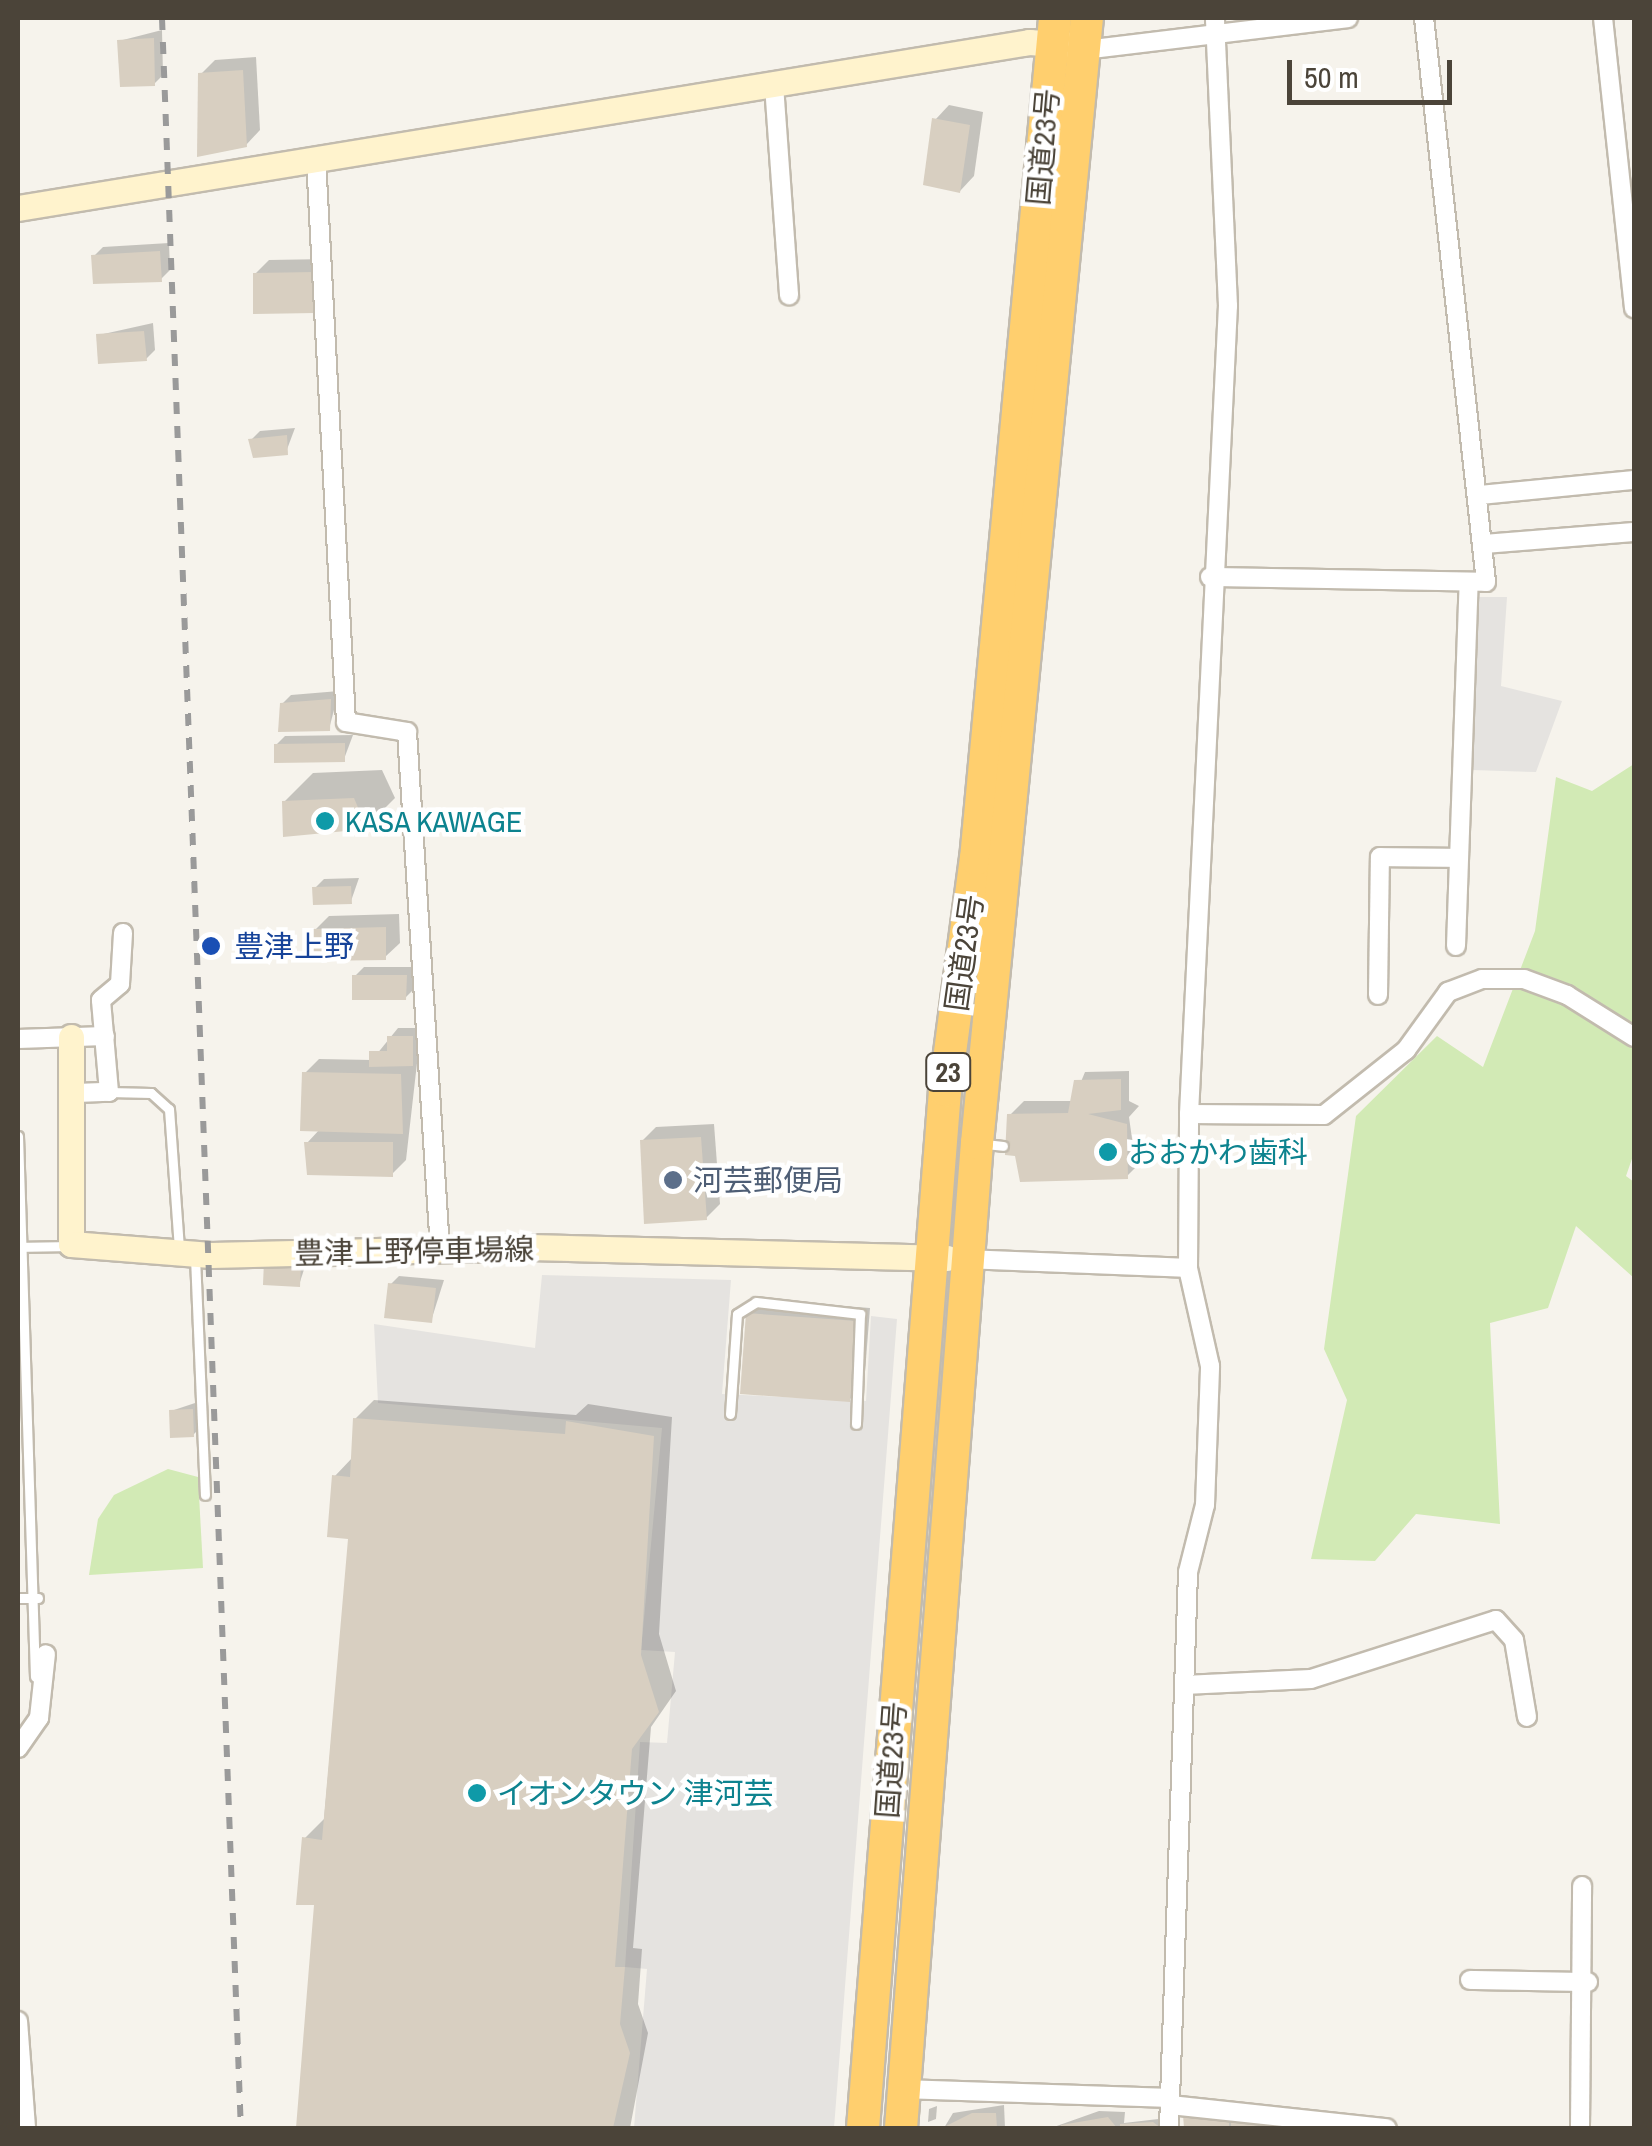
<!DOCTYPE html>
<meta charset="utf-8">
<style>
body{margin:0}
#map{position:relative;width:1652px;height:2146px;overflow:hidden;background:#f6f3ec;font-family:"Archivo Narrow","Noto Sans JP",sans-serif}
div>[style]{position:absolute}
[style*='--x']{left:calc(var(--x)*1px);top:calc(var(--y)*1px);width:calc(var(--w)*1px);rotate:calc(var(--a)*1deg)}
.green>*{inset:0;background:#d2eab5}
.parking>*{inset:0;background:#e5e3e0}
.shadow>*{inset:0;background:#0003}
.building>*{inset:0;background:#d8cfc1}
.roads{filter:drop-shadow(2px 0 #c2bbae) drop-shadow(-2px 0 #c2bbae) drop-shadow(0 2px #c2bbae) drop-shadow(0 -2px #c2bbae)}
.lane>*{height:9px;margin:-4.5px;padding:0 4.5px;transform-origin:4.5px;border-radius:4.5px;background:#fff}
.street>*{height:18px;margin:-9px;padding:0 9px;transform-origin:9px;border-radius:9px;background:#fff}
.secondary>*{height:25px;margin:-12.5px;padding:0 12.5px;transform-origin:12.5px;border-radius:12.5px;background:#fff3cd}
.highway>*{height:32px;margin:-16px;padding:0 16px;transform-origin:16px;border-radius:16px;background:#ffcf6e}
.rail>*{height:6px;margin-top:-3px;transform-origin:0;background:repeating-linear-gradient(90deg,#9a9a9a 0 12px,transparent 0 24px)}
.dots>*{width:28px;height:28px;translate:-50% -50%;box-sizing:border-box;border:5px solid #fff;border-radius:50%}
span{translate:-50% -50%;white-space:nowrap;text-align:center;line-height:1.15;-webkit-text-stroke:9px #fff;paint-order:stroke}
.shield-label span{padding:2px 8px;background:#fff;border:2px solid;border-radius:8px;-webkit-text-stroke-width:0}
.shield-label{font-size:28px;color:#4b4439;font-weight:700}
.street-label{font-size:30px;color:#4b4439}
.culture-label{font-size:30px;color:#0d838f}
.left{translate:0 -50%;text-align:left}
.transit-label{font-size:30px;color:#164399}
.service-label{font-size:30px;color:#4e5e75}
.frame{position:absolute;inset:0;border:20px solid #4b4439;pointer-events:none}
.scale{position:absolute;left:1287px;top:60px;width:165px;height:45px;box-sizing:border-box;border:5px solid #4b4439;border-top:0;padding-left:12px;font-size:30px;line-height:35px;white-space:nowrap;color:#4b4439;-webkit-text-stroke:8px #fff;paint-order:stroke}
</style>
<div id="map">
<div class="green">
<i style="clip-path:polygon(1634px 764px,1634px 1153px,1626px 1176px,1634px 1182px,1634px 1278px,1576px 1226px,1548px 1308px,1490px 1323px,1500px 1524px,1416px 1514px,1375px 1561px,1311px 1559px,1347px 1400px,1324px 1349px,1356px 1116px,1437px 1036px,1483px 1067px,1535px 931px,1556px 777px,1592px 791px)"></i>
<i style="clip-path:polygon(168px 1469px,198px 1477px,203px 1568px,89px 1575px,98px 1519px,114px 1495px)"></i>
</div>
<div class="parking">
<i style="clip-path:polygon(1478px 597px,1507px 597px,1501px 686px,1562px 701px,1536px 772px,1472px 770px)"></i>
<i style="clip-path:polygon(542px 1275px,731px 1280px,722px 1394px,866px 1401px,871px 1316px,897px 1319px,834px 2128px,634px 2128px,647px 1969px,625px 1967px,640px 1742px,667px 1743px,675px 1652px,641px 1650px,662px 1428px,378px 1403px,374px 1324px,535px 1348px)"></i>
</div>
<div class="shadow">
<i style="clip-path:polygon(162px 30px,163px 75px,154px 84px,119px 41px)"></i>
<i style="clip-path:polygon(256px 57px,260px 130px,246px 145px,201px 74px,215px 60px)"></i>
<i style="clip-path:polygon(949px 105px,983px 112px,974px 176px,960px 191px,935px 120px)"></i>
<i style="clip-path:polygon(169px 243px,170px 270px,161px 279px,94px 256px,103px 247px)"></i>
<i style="clip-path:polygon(328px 259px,328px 296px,314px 310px,255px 274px,269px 260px)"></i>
<i style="clip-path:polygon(153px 323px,155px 350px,146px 359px,99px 335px)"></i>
<i style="clip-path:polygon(295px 428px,286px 452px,251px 440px,260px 431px)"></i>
<i style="clip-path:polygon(339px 691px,329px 729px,282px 704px,291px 695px)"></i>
<i style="clip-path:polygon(353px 735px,344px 759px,276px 745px,285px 736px)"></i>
<i style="clip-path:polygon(382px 770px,395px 798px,366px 827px,285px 835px,284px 802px,313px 773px)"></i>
<i style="clip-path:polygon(359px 878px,351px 901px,315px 888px,324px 879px)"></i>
<i style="clip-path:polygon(399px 914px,400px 943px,385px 957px,315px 930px,329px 916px)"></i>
<i style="clip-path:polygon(364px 967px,415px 967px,414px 989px,405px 998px,355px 976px)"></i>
<i style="clip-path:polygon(398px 1028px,421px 1028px,406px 1160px,392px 1174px,307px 1143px,320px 1129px,305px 1073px,319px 1059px,372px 1060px)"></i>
<i style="clip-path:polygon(1129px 1071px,1129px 1101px,1139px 1106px,1129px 1117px,1136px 1167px,1127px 1176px,1010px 1115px,1024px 1101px,1073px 1101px,1085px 1072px)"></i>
<i style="clip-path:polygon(714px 1124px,720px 1204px,706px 1218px,642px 1141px,656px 1127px)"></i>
<i style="clip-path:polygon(309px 1254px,299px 1285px,265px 1283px)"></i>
<i style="clip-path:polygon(399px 1276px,444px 1280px,431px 1321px,390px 1285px)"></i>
<i style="clip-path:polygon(763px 1300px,870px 1308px,864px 1385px,850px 1399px,749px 1314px)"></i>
<i style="clip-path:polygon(374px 1400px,576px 1415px,588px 1404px,672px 1417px,659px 1634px,676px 1691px,651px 1727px,633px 1948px,642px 1949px,638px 2004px,648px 2033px,630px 2128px,299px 2128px,317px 1903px,305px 1838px,324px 1819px,350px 1537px,334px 1477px,353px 1457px,355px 1419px)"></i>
<i style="clip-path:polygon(201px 1401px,202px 1426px,193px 1435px,171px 1411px)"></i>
<i style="clip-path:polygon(1004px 2105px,1005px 2128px,944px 2128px,953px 2113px)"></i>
<i style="clip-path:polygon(937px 2106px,936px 2119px,928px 2122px,929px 2109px)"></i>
<i style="clip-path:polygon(1099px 2111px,1125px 2112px,1124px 2123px,1167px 2118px,1167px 2128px,1051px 2128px)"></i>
<i style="clip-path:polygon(1266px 2113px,1265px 2128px,1186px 2128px,1186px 2116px)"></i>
</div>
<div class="building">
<i style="clip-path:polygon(154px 38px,155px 86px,120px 87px,117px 40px)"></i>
<i style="clip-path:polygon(243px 70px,247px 147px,197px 157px,198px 73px)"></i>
<i style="clip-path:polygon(932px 118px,970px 125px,960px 193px,923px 185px)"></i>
<i style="clip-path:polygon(160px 251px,162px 282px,93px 284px,91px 255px)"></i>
<i style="clip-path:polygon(315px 272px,315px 313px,253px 314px,253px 273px)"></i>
<i style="clip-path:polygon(144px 331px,147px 361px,98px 364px,96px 334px)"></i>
<i style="clip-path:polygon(287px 435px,288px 455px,253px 458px,248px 439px)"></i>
<i style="clip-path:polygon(331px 699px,330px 731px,278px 732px,280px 703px)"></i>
<i style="clip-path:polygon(345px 743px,345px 762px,274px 763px,274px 744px)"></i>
<i style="clip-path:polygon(354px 798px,367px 829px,283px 837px,282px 801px)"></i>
<i style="clip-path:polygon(351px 886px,352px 904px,313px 905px,312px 887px)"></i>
<i style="clip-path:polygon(386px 927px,386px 960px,313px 961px,312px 929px)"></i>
<i style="clip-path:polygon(352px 975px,407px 975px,406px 1000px,352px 1000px)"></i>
<i style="clip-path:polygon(387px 1036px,413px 1036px,413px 1066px,369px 1067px,369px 1051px,387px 1051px)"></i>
<i style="clip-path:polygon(302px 1072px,401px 1074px,403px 1134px,300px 1131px)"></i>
<i style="clip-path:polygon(1121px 1079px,1121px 1110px,1088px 1114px,1127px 1124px,1128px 1179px,1020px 1182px,1015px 1156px,1005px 1155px,1007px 1114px,1068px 1113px,1074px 1080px)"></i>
<i style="clip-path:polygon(701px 1137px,707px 1220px,644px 1224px,640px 1140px)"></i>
<i style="clip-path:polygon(304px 1142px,393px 1142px,393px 1177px,307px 1175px)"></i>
<i style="clip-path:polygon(264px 1260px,301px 1262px,300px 1287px,263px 1285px)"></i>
<i style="clip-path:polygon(388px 1283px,436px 1288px,432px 1323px,384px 1318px)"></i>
<i style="clip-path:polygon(746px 1313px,857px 1321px,850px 1402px,740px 1394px)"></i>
<i style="clip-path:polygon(193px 1409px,194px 1437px,170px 1438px,169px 1410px)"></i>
<i style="clip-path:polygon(353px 1418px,565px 1434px,566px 1421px,654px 1436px,641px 1655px,659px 1712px,632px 1749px,615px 1967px,625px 1967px,620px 2024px,630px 2053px,613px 2128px,296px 2128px,314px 1905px,296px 1905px,302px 1837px,322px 1840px,348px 1539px,327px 1537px,332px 1475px,350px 1477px)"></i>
<i style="clip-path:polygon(972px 2113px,996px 2113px,997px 2128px,942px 2128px)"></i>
<i style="clip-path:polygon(1183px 2115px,1229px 2118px,1229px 2128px,1184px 2128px)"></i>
<i style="clip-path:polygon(1108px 2117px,1117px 2128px,1061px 2128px,1061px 2125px)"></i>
<i style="clip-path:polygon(1231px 2119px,1259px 2121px,1258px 2128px,1231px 2128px)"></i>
<i style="clip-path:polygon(1153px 2122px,1161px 2128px,1120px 2128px,1120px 2124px)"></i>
</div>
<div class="roads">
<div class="lane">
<i style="--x:109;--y:1092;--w:42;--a:1.4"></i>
<i style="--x:151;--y:1093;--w:24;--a:42"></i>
<i style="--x:169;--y:1109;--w:138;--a:85.9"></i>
<i style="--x:18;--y:1136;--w:541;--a:88.2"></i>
<i style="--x:985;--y:1144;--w:18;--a:6"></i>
<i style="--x:18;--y:1247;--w:50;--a:-1.1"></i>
<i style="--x:195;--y:1257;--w:238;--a:87.6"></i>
<i style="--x:730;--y:1414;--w:100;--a:-86"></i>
<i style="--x:737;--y:1314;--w:22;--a:-32"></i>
<i style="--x:756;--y:1302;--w:105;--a:6.6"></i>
<i style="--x:860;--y:1314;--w:110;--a:92.1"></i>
<i style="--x:18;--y:1598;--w:20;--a:0"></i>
</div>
<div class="street">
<i style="--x:1603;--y:18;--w:292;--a:83.9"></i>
<i style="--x:1084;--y:50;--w:266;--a:-6.9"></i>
<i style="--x:774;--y:85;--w:211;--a:85.9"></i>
<i style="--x:316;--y:159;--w:564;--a:86.95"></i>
<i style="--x:346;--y:722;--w:62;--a:9.3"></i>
<i style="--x:407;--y:732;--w:518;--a:86.35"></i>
<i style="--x:1480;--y:495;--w:155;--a:-5.6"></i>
<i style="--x:1484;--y:544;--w:150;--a:-4.6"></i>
<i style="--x:1210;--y:577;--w:276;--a:1"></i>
<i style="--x:1486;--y:582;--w:567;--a:-96.27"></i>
<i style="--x:1456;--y:946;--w:364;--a:-88"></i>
<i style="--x:1378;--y:995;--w:138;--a:-89.2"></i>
<i style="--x:1380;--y:857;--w:79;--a:0.7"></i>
<i style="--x:18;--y:1039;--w:87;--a:-2"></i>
<i style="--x:76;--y:1093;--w:33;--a:-2"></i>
<i style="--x:109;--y:1092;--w:92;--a:-95"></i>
<i style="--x:101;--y:1000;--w:25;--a:-40"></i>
<i style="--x:120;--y:984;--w:51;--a:-86.6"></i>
<i style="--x:1189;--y:1114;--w:135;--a:0.4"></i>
<i style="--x:1324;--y:1115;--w:105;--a:-38.4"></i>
<i style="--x:1406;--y:1050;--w:72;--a:-54.1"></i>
<i style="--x:1448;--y:992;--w:36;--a:-21"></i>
<i style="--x:1482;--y:979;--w:42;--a:0"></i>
<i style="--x:1524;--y:979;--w:46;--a:20.4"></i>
<i style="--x:1567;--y:995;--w:79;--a:32.1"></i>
<i style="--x:967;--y:1259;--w:221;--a:2.3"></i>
<i style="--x:1184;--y:1685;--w:127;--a:-2.7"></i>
<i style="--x:1311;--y:1679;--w:194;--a:-17.7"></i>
<i style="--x:1496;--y:1620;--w:27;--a:48"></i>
<i style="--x:1514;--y:1640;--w:78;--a:80.4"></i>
<i style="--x:18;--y:1748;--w:37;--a:-55"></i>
<i style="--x:39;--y:1718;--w:64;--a:-83.8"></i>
<i style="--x:1470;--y:1980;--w:118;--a:1"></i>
<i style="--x:18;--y:2021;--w:107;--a:85.7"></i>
<i style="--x:903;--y:2089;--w:267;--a:1.9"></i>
<i style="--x:1170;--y:2105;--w:218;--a:6.1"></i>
<i style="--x:1169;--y:2128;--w:556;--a:-88.04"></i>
<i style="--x:1188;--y:1572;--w:69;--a:-75.8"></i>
<i style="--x:1205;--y:1505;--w:139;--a:-87.9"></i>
<i style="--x:1210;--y:1366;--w:100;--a:-102.7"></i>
<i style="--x:1188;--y:1268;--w:154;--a:-89.6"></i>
<i style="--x:1189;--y:1114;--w:809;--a:-87.24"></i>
<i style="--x:1228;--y:306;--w:288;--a:-92.6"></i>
<i style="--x:1580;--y:2128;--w:242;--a:-89.5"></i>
</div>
<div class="secondary">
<i style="--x:18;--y:208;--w:1025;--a:-9.32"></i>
<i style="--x:1029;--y:42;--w:39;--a:4"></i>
<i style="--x:71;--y:1037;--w:207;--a:90"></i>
<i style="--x:71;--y:1244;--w:140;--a:4.5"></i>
<i style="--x:211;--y:1255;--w:319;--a:-1.4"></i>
<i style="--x:530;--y:1247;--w:417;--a:1.5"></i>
</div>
<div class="highway">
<i style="--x:863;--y:2128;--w:1041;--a:-85.48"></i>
<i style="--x:945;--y:1090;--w:233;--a:-82.4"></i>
<i style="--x:976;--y:859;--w:845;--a:-84.63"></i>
<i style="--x:901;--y:2128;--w:988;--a:-85.59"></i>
<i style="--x:977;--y:1143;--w:1130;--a:-84.42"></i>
</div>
</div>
<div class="rail">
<i style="--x:162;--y:18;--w:2111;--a:87.86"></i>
</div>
<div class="dots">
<i style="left:325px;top:821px;background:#0f9aa8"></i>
<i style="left:211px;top:946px;background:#1a4fb4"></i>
<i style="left:1108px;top:1152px;background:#0f9aa8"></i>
<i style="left:673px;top:1180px;background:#5c6f8a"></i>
<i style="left:477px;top:1793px;background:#0f9aa8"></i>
</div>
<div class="shield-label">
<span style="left:948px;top:1072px">23</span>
</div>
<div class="street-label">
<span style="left:1043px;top:147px;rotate:-85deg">国道23号</span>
<span style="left:964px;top:953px;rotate:-82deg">国道23号</span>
<span style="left:414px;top:1251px;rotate:-1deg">豊津上野停車場線</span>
<span style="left:891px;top:1760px;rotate:-86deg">国道23号</span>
</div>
<div class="culture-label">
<span class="left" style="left:345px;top:821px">KASA KAWAGE</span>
<span class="left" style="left:1128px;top:1152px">おおかわ歯科</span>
<span class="left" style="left:497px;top:1793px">イオンタウン 津河芸</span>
</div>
<div class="transit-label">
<span class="left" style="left:234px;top:946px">豊津上野</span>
</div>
<div class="service-label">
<span class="left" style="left:693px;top:1180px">河芸郵便局</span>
</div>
<div class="frame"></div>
<div class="scale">50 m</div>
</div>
